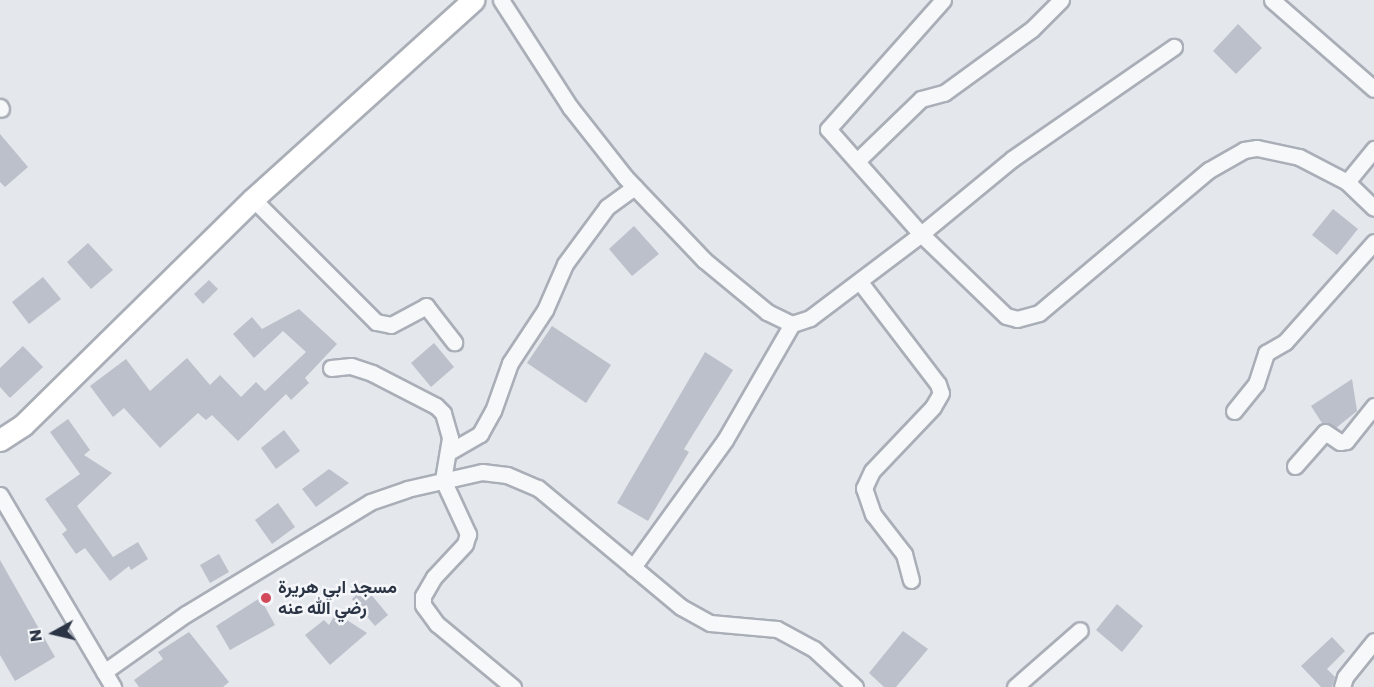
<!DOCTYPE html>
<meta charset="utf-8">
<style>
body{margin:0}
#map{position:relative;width:1374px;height:687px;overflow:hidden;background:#e4e7ec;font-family:Poppins,Vazirmatn,sans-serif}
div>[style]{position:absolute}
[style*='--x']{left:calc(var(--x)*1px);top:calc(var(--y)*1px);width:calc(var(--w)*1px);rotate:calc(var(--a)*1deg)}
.building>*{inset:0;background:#bbc0ca}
.roads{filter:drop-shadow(2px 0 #a9aeb7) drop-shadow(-2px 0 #a9aeb7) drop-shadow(0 2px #a9aeb7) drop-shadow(0 -2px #a9aeb7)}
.street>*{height:15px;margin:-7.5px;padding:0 7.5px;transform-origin:7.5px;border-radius:7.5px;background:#f7f8fa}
.secondary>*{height:21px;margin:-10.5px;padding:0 10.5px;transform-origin:10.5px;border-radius:10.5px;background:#fff}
.dots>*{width:16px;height:16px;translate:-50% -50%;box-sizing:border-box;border:3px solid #f4f6f9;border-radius:50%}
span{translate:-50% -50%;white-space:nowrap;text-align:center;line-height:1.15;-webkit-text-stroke:5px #f4f6f9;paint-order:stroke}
.poi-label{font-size:18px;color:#2b3445;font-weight:700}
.left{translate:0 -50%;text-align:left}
.north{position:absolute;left:24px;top:603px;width:60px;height:60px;-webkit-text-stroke:4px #f4f6f9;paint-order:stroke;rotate:262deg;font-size:16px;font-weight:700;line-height:24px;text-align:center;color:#2b3445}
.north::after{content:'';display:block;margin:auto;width:21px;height:27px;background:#2b3445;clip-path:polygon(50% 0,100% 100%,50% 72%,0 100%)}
</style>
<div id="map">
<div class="building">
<i style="clip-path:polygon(1238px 24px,1262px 48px,1236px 74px,1213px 51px)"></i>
<i style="clip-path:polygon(0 134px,28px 167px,5px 187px,0 182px)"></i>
<i style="clip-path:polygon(1333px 209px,1358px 229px,1337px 255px,1312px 235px)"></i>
<i style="clip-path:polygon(634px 226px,659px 254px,632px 276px,609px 249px)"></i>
<i style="clip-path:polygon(88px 243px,113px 270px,91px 289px,67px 262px)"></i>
<i style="clip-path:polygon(43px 277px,61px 299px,29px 324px,12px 302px)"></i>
<i style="clip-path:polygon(209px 280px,218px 289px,203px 304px,194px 294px)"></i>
<i style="clip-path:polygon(299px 309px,337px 344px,305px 378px,309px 383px,291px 400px,286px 394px,238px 441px,212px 415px,206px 420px,198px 413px,160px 448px,124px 408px,113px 417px,90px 386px,126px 359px,150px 391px,187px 358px,210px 385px,220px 375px,241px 397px,256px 382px,265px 391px,306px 352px,283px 331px,254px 358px,233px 334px,252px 317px,262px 329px)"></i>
<i style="clip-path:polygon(552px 326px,611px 365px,586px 403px,527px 363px)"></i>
<i style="clip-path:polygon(434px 343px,454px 367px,431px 387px,411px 363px)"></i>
<i style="clip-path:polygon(23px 346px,43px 367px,10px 398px,0 387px,0 368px)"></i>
<i style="clip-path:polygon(705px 352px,733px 370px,684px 449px,689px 452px,648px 521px,617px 503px)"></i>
<i style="clip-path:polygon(1352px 379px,1357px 411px,1336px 428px,1322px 423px,1311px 406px)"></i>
<i style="clip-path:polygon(68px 419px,90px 450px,84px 455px,112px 473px,77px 506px,113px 557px,138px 542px,148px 559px,131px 570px,129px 566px,110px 581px,85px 548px,76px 554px,62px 534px,67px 530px,45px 499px,80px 474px,50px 432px)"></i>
<i style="clip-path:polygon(284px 430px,300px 451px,276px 469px,261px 448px)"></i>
<i style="clip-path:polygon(329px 469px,349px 483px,316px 507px,302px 489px)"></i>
<i style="clip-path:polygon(278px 503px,295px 527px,272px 544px,255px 520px)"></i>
<i style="clip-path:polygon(219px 554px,229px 572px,210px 583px,200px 565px)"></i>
<i style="clip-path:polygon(0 560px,55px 657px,15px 681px,0 655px)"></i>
<i style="clip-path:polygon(365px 587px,388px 615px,375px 626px,352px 599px)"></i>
<i style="clip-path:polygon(260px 598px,275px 625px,230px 650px,216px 626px)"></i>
<i style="clip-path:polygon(1117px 604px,1143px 626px,1122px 652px,1096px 630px)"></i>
<i style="clip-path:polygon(336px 613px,367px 633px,330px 665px,305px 635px,324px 620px,329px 625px)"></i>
<i style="clip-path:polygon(903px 631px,928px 649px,896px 687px,884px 687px,869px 673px)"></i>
<i style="clip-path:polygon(189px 632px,229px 682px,223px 687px,139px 687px,134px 680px,163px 659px,158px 652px)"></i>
<i style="clip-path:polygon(1332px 637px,1345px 651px,1327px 669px,1335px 677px,1332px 687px,1321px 687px,1301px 666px)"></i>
</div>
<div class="roads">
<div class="street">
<i style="--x:501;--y:0;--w:127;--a:57.2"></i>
<i style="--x:570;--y:107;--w:89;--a:51.8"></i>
<i style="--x:625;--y:177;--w:115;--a:46.4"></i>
<i style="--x:704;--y:260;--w:82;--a:39.5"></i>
<i style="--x:767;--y:312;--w:28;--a:26"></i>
<i style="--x:792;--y:324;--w:134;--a:120"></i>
<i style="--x:725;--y:440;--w:157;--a:125.9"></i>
<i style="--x:633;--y:567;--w:62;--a:39.8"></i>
<i style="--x:681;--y:607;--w:33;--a:29"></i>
<i style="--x:710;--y:623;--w:67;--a:5.1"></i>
<i style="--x:777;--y:629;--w:42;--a:28.4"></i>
<i style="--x:814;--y:649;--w:56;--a:42.8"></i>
<i style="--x:943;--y:0;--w:173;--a:131.7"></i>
<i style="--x:828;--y:129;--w:140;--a:48.5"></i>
<i style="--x:921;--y:234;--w:118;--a:-39.5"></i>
<i style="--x:1012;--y:159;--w:197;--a:-34.7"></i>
<i style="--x:1272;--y:0;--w:135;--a:41.1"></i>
<i style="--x:0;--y:107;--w:2;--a:63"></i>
<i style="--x:857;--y:161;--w:89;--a:-44.1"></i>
<i style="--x:921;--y:99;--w:24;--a:-15"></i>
<i style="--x:944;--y:93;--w:109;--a:-36"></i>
<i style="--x:1032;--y:29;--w:41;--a:-45"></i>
<i style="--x:1347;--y:182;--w:43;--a:-50.7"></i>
<i style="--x:253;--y:199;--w:174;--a:45"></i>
<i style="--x:376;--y:322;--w:15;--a:11"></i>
<i style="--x:391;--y:325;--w:40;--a:-28"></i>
<i style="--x:426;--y:306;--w:46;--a:52.1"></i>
<i style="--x:860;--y:282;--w:128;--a:52.6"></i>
<i style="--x:938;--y:384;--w:9;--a:72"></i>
<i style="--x:941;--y:393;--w:16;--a:120"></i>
<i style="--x:933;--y:407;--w:88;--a:133.6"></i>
<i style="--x:872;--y:471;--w:19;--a:115"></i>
<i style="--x:864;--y:488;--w:28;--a:71"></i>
<i style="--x:873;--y:514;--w:51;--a:52.2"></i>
<i style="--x:904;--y:554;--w:27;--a:75"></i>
<i style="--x:792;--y:324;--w:19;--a:-18"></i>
<i style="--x:810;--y:318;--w:139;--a:-37.1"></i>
<i style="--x:921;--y:234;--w:118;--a:44"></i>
<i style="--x:1006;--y:316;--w:11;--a:15"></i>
<i style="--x:1017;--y:319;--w:23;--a:-15"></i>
<i style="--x:1039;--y:313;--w:222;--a:-40.1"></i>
<i style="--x:1209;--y:170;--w:40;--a:-29.7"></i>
<i style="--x:1244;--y:150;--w:13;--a:-9"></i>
<i style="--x:1257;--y:148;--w:43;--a:12.1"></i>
<i style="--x:1299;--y:157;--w:54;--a:27.5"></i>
<i style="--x:1347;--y:182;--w:37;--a:44"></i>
<i style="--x:331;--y:368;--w:20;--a:-6"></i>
<i style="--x:351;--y:366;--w:22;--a:18"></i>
<i style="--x:372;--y:373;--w:72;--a:27.3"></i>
<i style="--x:436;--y:406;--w:10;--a:45"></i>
<i style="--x:443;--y:413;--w:26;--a:74"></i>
<i style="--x:450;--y:438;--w:43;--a:99.5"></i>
<i style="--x:443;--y:480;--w:60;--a:65.2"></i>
<i style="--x:468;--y:534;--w:10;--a:107"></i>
<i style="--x:465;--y:544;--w:45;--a:133.2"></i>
<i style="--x:434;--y:577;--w:22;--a:120"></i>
<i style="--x:423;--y:596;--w:9;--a:90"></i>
<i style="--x:423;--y:605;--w:24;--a:54"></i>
<i style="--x:437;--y:624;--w:99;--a:39.7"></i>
<i style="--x:1234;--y:411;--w:35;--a:-51"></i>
<i style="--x:1256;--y:384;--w:33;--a:-72"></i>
<i style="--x:1266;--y:353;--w:22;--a:-30"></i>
<i style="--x:1285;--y:342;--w:134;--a:-48.3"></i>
<i style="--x:449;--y:452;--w:36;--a:-30"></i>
<i style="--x:480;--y:434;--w:26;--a:-61"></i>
<i style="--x:493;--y:411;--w:51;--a:-70.5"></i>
<i style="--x:510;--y:363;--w:64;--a:-56.6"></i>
<i style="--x:545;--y:310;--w:50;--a:-66.5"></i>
<i style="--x:565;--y:264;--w:71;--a:-53.6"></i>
<i style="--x:607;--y:207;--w:34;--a:-36"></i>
<i style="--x:1295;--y:466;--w:45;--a:-48.6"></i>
<i style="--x:1325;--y:432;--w:18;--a:34"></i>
<i style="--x:1340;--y:442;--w:6;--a:-9"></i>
<i style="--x:1346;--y:441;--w:45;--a:-51.3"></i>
<i style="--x:0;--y:495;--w:223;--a:59.5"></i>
<i style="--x:104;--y:672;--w:100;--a:-35.3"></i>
<i style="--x:186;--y:614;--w:215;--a:-31.3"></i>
<i style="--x:370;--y:502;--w:39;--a:-19"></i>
<i style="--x:407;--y:489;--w:77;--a:-12.8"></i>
<i style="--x:482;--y:472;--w:25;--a:7"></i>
<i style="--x:507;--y:475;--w:34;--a:23"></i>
<i style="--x:538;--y:488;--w:124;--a:39.7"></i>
<i style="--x:1015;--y:687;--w:86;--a:-41.2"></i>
<i style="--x:1342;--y:687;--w:10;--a:-73"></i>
<i style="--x:1345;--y:677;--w:46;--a:-51.1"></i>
</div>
<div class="secondary">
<i style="--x:0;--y:440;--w:27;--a:-33"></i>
<i style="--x:23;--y:425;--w:322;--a:-44.5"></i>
<i style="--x:253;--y:199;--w:297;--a:-42.1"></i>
</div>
</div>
<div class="dots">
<i style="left:266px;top:598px;background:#d1495b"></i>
</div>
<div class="poi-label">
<span class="left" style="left:278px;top:598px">مسجد ابي هريرة<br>رضي الله عنه</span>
</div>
<div class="north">N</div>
</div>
